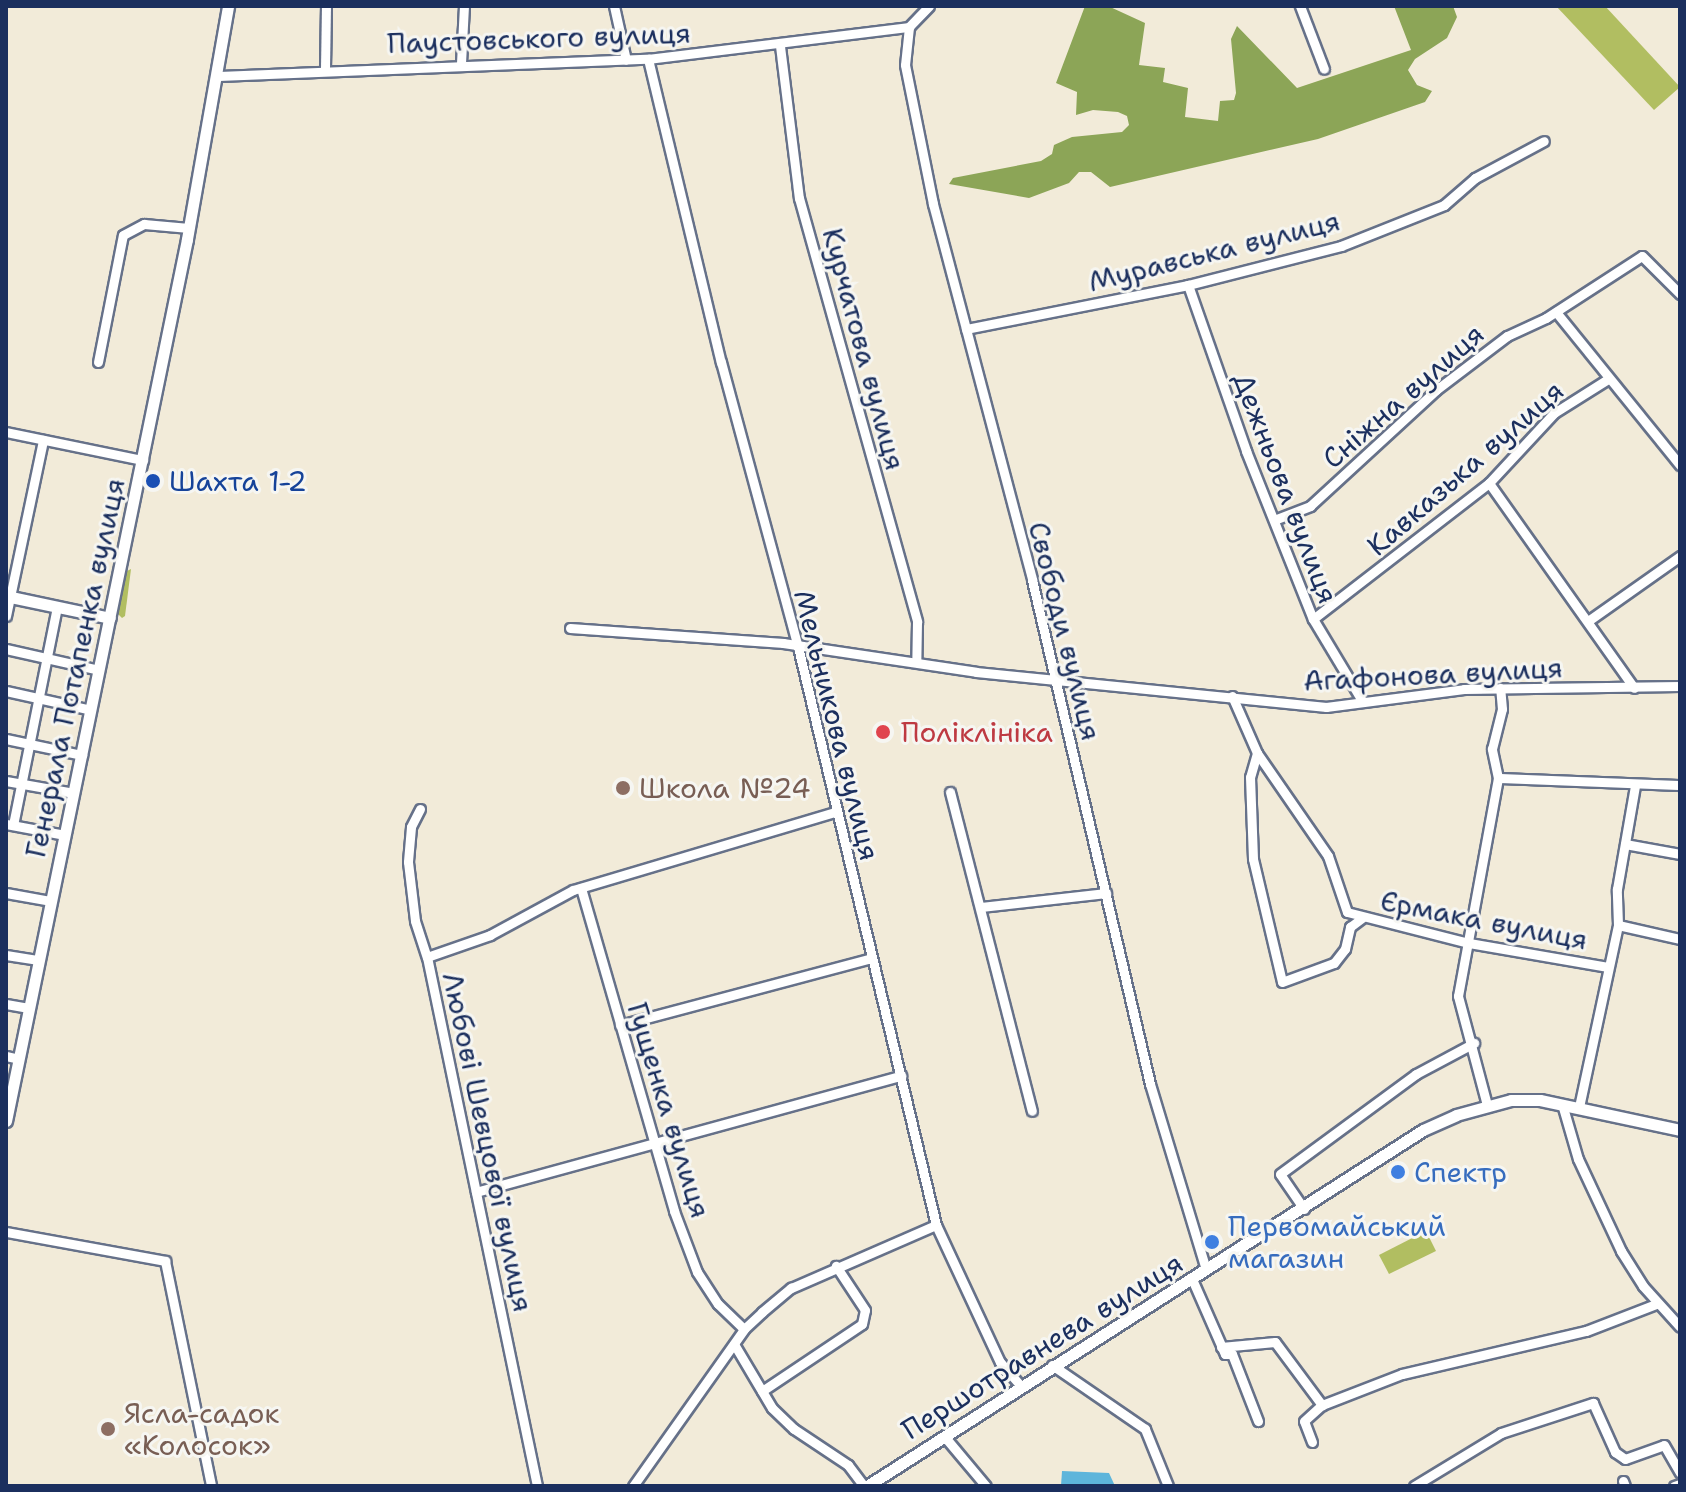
<!DOCTYPE html>
<meta charset="utf-8">
<style>
body{margin:0}
#map{position:relative;width:1686px;height:1492px;overflow:hidden;background:#f2ebd9;font-family:"Shantell Sans",sans-serif}
div>[style]{position:absolute}
[style*='--x']{left:calc(var(--x)*1px);top:calc(var(--y)*1px);width:calc(var(--w)*1px);rotate:calc(var(--a)*1deg)}
.green>*{inset:0;background:#b1be61}
.forest>*{inset:0;background:#8ca557}
.water>*{inset:0;background:#5eb5db}
.roads{filter:drop-shadow(2px 0 #667189) drop-shadow(-2px 0 #667189) drop-shadow(0 2px #667189) drop-shadow(0 -2px #667189)}
.minor>*{height:9px;margin:-4.5px;padding:0 4.5px;transform-origin:4.5px;border-radius:4.5px;background:#fff}
.major>*{height:11px;margin:-5.5px;padding:0 5.5px;transform-origin:5.5px;border-radius:5.5px;background:#fff}
.dots>*{width:22px;height:22px;translate:-50% -50%;box-sizing:border-box;border:4px solid #f6f6f2;border-radius:50%}
span{translate:-50% -50%;white-space:nowrap;text-align:center;line-height:1.15;-webkit-text-stroke:6px #f6f6f2;paint-order:stroke}
.street-label{font-size:28px;color:#1b2f5e}
.transit-label{font-size:28px;color:#164399}
.left{translate:0 -50%;text-align:left}
.health-label{font-size:28px;color:#be3a42}
.education-label{font-size:28px;color:#785e54}
.shop-label{font-size:28px;color:#366cbe}
.frame{position:absolute;inset:0;border:8px solid #1b2f5e;pointer-events:none}
</style>
<div id="map">
<div class="green">
<i style="clip-path:polygon(1556px 6px,1605px 6px,1680px 87px,1654px 110px)"></i>
<i style="clip-path:polygon(131px 569px,125px 616px,122px 618px,117px 613px,125px 572px)"></i>
<i style="clip-path:polygon(1426px 1231px,1436px 1251px,1389px 1274px,1379px 1255px)"></i>
</div>
<div class="forest">
<i style="clip-path:polygon(1085px 6px,1108px 6px,1145px 23px,1139px 65px,1165px 68px,1163px 82px,1188px 88px,1185px 117px,1218px 121px,1220px 101px,1234px 100px,1236px 93px,1231px 39px,1237px 26px,1297px 88px,1411px 50px,1394px 6px,1453px 6px,1457px 17px,1447px 38px,1415px 59px,1408px 70px,1417px 85px,1432px 91px,1425px 102px,1318px 139px,1110px 187px,1091px 172px,1079px 172px,1069px 183px,1029px 198px,949px 184px,953px 178px,1041px 161px,1052px 154px,1054px 145px,1072px 137px,1122px 132px,1129px 125px,1127px 116px,1118px 112px,1093px 110px,1076px 115px,1077px 92px,1056px 83px)"></i>
</div>
<div class="water">
<i style="clip-path:polygon(1062px 1471px,1109px 1473px,1115px 1486px,1061px 1486px)"></i>
</div>
<div class="roads">
<div class="minor">
<i style="--x:614;--y:6;--w:55;--a:77.5"></i>
<i style="--x:929;--y:6;--w:29;--a:134"></i>
<i style="--x:909;--y:27;--w:38;--a:96"></i>
<i style="--x:905;--y:65;--w:142;--a:78.6"></i>
<i style="--x:933;--y:204;--w:389;--a:75.2"></i>
<i style="--x:1032;--y:580;--w:518;--a:76.82"></i>
<i style="--x:1150;--y:1084;--w:194;--a:73.2"></i>
<i style="--x:1300;--y:6;--w:67;--a:69.1"></i>
<i style="--x:780;--y:46;--w:153;--a:82.9"></i>
<i style="--x:799;--y:198;--w:440;--a:74.4"></i>
<i style="--x:917;--y:622;--w:39;--a:91"></i>
<i style="--x:648;--y:59;--w:312;--a:76.5"></i>
<i style="--x:721;--y:362;--w:295;--a:74.9"></i>
<i style="--x:798;--y:647;--w:594;--a:76.57"></i>
<i style="--x:936;--y:1225;--w:151;--a:65"></i>
<i style="--x:1000;--y:1362;--w:32;--a:49"></i>
<i style="--x:461;--y:63;--w:57;--a:-87"></i>
<i style="--x:325;--y:69;--w:63;--a:-89.1"></i>
<i style="--x:217;--y:76;--w:431;--a:-2.3"></i>
<i style="--x:648;--y:59;--w:263;--a:-7"></i>
<i style="--x:1188;--y:285;--w:176;--a:70.7"></i>
<i style="--x:1246;--y:451;--w:181;--a:68.3"></i>
<i style="--x:1313;--y:619;--w:93;--a:59"></i>
<i style="--x:1556;--y:312;--w:197;--a:51"></i>
<i style="--x:966;--y:329;--w:226;--a:-11.2"></i>
<i style="--x:1188;--y:285;--w:158;--a:-14.3"></i>
<i style="--x:1341;--y:246;--w:111;--a:-21.7"></i>
<i style="--x:1444;--y:205;--w:41;--a:-41.1"></i>
<i style="--x:1475;--y:178;--w:78;--a:-28.2"></i>
<i style="--x:98;--y:362;--w:129;--a:-78.9"></i>
<i style="--x:123;--y:235;--w:24;--a:-28"></i>
<i style="--x:144;--y:224;--w:45;--a:5.1"></i>
<i style="--x:6;--y:432;--w:140;--a:11.6"></i>
<i style="--x:1489;--y:483;--w:251;--a:54.7"></i>
<i style="--x:1274;--y:520;--w:39;--a:-21"></i>
<i style="--x:1310;--y:506;--w:171;--a:-42.6"></i>
<i style="--x:1436;--y:390;--w:89;--a:-37.3"></i>
<i style="--x:1507;--y:336;--w:43;--a:-24.8"></i>
<i style="--x:1546;--y:318;--w:114;--a:-32.9"></i>
<i style="--x:1642;--y:256;--w:54;--a:45"></i>
<i style="--x:6;--y:616;--w:180;--a:-78.1"></i>
<i style="--x:1313;--y:619;--w:222;--a:-37.7"></i>
<i style="--x:1489;--y:483;--w:96;--a:-47.1"></i>
<i style="--x:1554;--y:413;--w:64;--a:-32.2"></i>
<i style="--x:1588;--y:621;--w:113;--a:-35.2"></i>
<i style="--x:570;--y:628;--w:214;--a:4"></i>
<i style="--x:783;--y:643;--w:195;--a:8.5"></i>
<i style="--x:976;--y:672;--w:352;--a:5.7"></i>
<i style="--x:1326;--y:707;--w:139;--a:-7.4"></i>
<i style="--x:1464;--y:689;--w:216;--a:-0.8"></i>
<i style="--x:6;--y:649;--w:95;--a:12.7"></i>
<i style="--x:6;--y:691;--w:87;--a:12.6"></i>
<i style="--x:1232;--y:696;--w:62;--a:66.3"></i>
<i style="--x:1257;--y:753;--w:125;--a:55.4"></i>
<i style="--x:1328;--y:856;--w:59;--a:71.3"></i>
<i style="--x:1347;--y:912;--w:126;--a:14.3"></i>
<i style="--x:1469;--y:943;--w:141;--a:9.8"></i>
<i style="--x:6;--y:739;--w:78;--a:11.9"></i>
<i style="--x:1257;--y:753;--w:25;--a:106"></i>
<i style="--x:1250;--y:777;--w:82;--a:87.9"></i>
<i style="--x:1253;--y:859;--w:126;--a:76.7"></i>
<i style="--x:1282;--y:982;--w:55;--a:-20.1"></i>
<i style="--x:1334;--y:963;--w:18;--a:-52"></i>
<i style="--x:1345;--y:949;--w:23;--a:-77"></i>
<i style="--x:1350;--y:927;--w:15;--a:-37"></i>
<i style="--x:1498;--y:778;--w:182;--a:2.2"></i>
<i style="--x:6;--y:781;--w:69;--a:10"></i>
<i style="--x:950;--y:792;--w:329;--a:75.6"></i>
<i style="--x:420;--y:809;--w:20;--a:117"></i>
<i style="--x:411;--y:827;--w:35;--a:95"></i>
<i style="--x:408;--y:862;--w:59;--a:83.2"></i>
<i style="--x:415;--y:921;--w:38;--a:72"></i>
<i style="--x:427;--y:957;--w:540;--a:78.25"></i>
<i style="--x:6;--y:824;--w:60;--a:10.6"></i>
<i style="--x:13;--y:825;--w:223;--a:-78.6"></i>
<i style="--x:1625;--y:844;--w:56;--a:10.3"></i>
<i style="--x:581;--y:888;--w:336;--a:73.9"></i>
<i style="--x:674;--y:1211;--w:65;--a:69.3"></i>
<i style="--x:697;--y:1272;--w:38;--a:57"></i>
<i style="--x:718;--y:1304;--w:36;--a:44"></i>
<i style="--x:6;--y:893;--w:46;--a:10.1"></i>
<i style="--x:981;--y:907;--w:126;--a:-6.4"></i>
<i style="--x:1618;--y:925;--w:64;--a:12.7"></i>
<i style="--x:6;--y:955;--w:33;--a:9"></i>
<i style="--x:427;--y:957;--w:67;--a:-19.2"></i>
<i style="--x:490;--y:935;--w:94;--a:-28.5"></i>
<i style="--x:573;--y:890;--w:273;--a:-16.6"></i>
<i style="--x:6;--y:1004;--w:23;--a:10"></i>
<i style="--x:620;--y:1025;--w:260;--a:-14.9"></i>
<i style="--x:6;--y:1056;--w:13;--a:13"></i>
<i style="--x:1562;--y:1104;--w:57;--a:73.8"></i>
<i style="--x:1578;--y:1159;--w:102;--a:64.9"></i>
<i style="--x:1621;--y:1251;--w:41;--a:57.8"></i>
<i style="--x:1643;--y:1286;--w:55;--a:47.9"></i>
<i style="--x:1487;--y:1105;--w:113;--a:-104.9"></i>
<i style="--x:1458;--y:996;--w:222;--a:-79.6"></i>
<i style="--x:1498;--y:778;--w:30;--a:-102"></i>
<i style="--x:1492;--y:749;--w:41;--a:-76"></i>
<i style="--x:1502;--y:709;--w:21;--a:-95"></i>
<i style="--x:1579;--y:1107;--w:186;--a:-77.9"></i>
<i style="--x:1618;--y:925;--w:36;--a:-92"></i>
<i style="--x:1617;--y:889;--w:105;--a:-80.1"></i>
<i style="--x:476;--y:1192;--w:441;--a:-15.3"></i>
<i style="--x:1304;--y:1209;--w:42;--a:-124.4"></i>
<i style="--x:1280;--y:1174;--w:169;--a:-36.3"></i>
<i style="--x:1416;--y:1074;--w:66;--a:-28.1"></i>
<i style="--x:6;--y:1232;--w:162;--a:10.3"></i>
<i style="--x:165;--y:1261;--w:230;--a:78.4"></i>
<i style="--x:1192;--y:1279;--w:82;--a:66.3"></i>
<i style="--x:1225;--y:1354;--w:7;--a:0"></i>
<i style="--x:1232;--y:1354;--w:72;--a:68.8"></i>
<i style="--x:734;--y:1344;--w:74;--a:59.3"></i>
<i style="--x:772;--y:1408;--w:30;--a:44"></i>
<i style="--x:794;--y:1429;--w:65;--a:33.7"></i>
<i style="--x:848;--y:1465;--w:26;--a:53"></i>
<i style="--x:1221;--y:1347;--w:54;--a:-5.3"></i>
<i style="--x:1275;--y:1342;--w:79;--a:53.3"></i>
<i style="--x:1052;--y:1365;--w:113;--a:34.5"></i>
<i style="--x:1145;--y:1429;--w:61;--a:68"></i>
<i style="--x:762;--y:1391;--w:120;--a:-33.8"></i>
<i style="--x:862;--y:1324;--w:14;--a:-78"></i>
<i style="--x:865;--y:1310;--w:53;--a:-123.4"></i>
<i style="--x:944;--y:1436;--w:65;--a:50"></i>
<i style="--x:1312;--y:1442;--w:22;--a:-111"></i>
<i style="--x:1304;--y:1421;--w:24;--a:-42"></i>
<i style="--x:1322;--y:1405;--w:86;--a:-21.2"></i>
<i style="--x:1402;--y:1374;--w:189;--a:-13.2"></i>
<i style="--x:1586;--y:1331;--w:75;--a:-21.1"></i>
<i style="--x:1623;--y:1481;--w:5;--a:68"></i>
<i style="--x:633;--y:1486;--w:192;--a:-54.7"></i>
<i style="--x:744;--y:1329;--w:25;--a:-43"></i>
<i style="--x:762;--y:1312;--w:38;--a:-40"></i>
<i style="--x:791;--y:1288;--w:158;--a:-23.5"></i>
<i style="--x:1414;--y:1486;--w:102;--a:-31.3"></i>
<i style="--x:1501;--y:1433;--w:97;--a:-18.1"></i>
<i style="--x:1593;--y:1403;--w:54;--a:65.8"></i>
<i style="--x:1615;--y:1452;--w:12;--a:35"></i>
<i style="--x:1625;--y:1459;--w:41;--a:-19.7"></i>
<i style="--x:1664;--y:1445;--w:32;--a:60"></i>
<i style="--x:1674;--y:1486;--w:6;--a:-18"></i>
</div>
<div class="major">
<i style="--x:6;--y:596;--w:106;--a:11.9"></i>
<i style="--x:6;--y:1121;--w:900;--a:-78.4"></i>
<i style="--x:187;--y:239;--w:237;--a:-80"></i>
<i style="--x:867;--y:1486;--w:660;--a:-32.63"></i>
<i style="--x:1423;--y:1130;--w:36;--a:-24"></i>
<i style="--x:1456;--y:1115;--w:57;--a:-15.3"></i>
<i style="--x:1511;--y:1100;--w:29;--a:0"></i>
<i style="--x:1540;--y:1100;--w:143;--a:12.1"></i>
</div>
</div>
<div class="dots">
<i style="left:153px;top:481px;background:#1a4fb4"></i>
<i style="left:883px;top:732px;background:#e0444e"></i>
<i style="left:623px;top:788px;background:#8d6e63"></i>
<i style="left:1398px;top:1172px;background:#3f7fe0"></i>
<i style="left:1212px;top:1242px;background:#3f7fe0"></i>
<i style="left:108px;top:1429px;background:#8d6e63"></i>
</div>
<div class="street-label">
<span style="left:539px;top:38px;rotate:-2deg">Паустовського вулиця</span>
<span style="left:1214px;top:251px;rotate:-14deg">Муравська вулиця</span>
<span style="left:864px;top:349px;rotate:75deg">Курчатова вулиця</span>
<span style="left:1403px;top:396px;rotate:-41deg">Сніжна вулиця</span>
<span style="left:1465px;top:468px;rotate:-41deg">Кавказька вулиця</span>
<span style="left:1286px;top:488px;rotate:69deg">Дежньова вулиця</span>
<span style="left:1065px;top:631px;rotate:76deg">Свободи вулиця</span>
<span style="left:75px;top:668px;rotate:-78deg">Генерала Потапенка вулиця</span>
<span style="left:1433px;top:674px;rotate:-3deg">Агафонова вулиця</span>
<span style="left:837px;top:725px;rotate:76deg">Мельникова вулиця</span>
<span style="left:1484px;top:920px;rotate:11deg">Єрмака вулиця</span>
<span style="left:669px;top:1110px;rotate:73deg">Гущенка вулиця</span>
<span style="left:488px;top:1142px;rotate:78deg">Любові Шевцової вулиця</span>
<span style="left:1042px;top:1346px;rotate:-32deg">Першотравнева вулиця</span>
</div>
<div class="transit-label">
<span class="left" style="left:169px;top:481px">Шахта 1-2</span>
</div>
<div class="health-label">
<span class="left" style="left:901px;top:732px">Поліклініка</span>
</div>
<div class="education-label">
<span class="left" style="left:639px;top:788px">Школа №24</span>
<span class="left" style="left:124px;top:1429px">Ясла-садок<br>«Колосок»</span>
</div>
<div class="shop-label">
<span class="left" style="left:1414px;top:1172px">Спектр</span>
<span class="left" style="left:1228px;top:1242px">Первомайський<br>магазин</span>
</div>
<div class="frame"></div>
</div>
